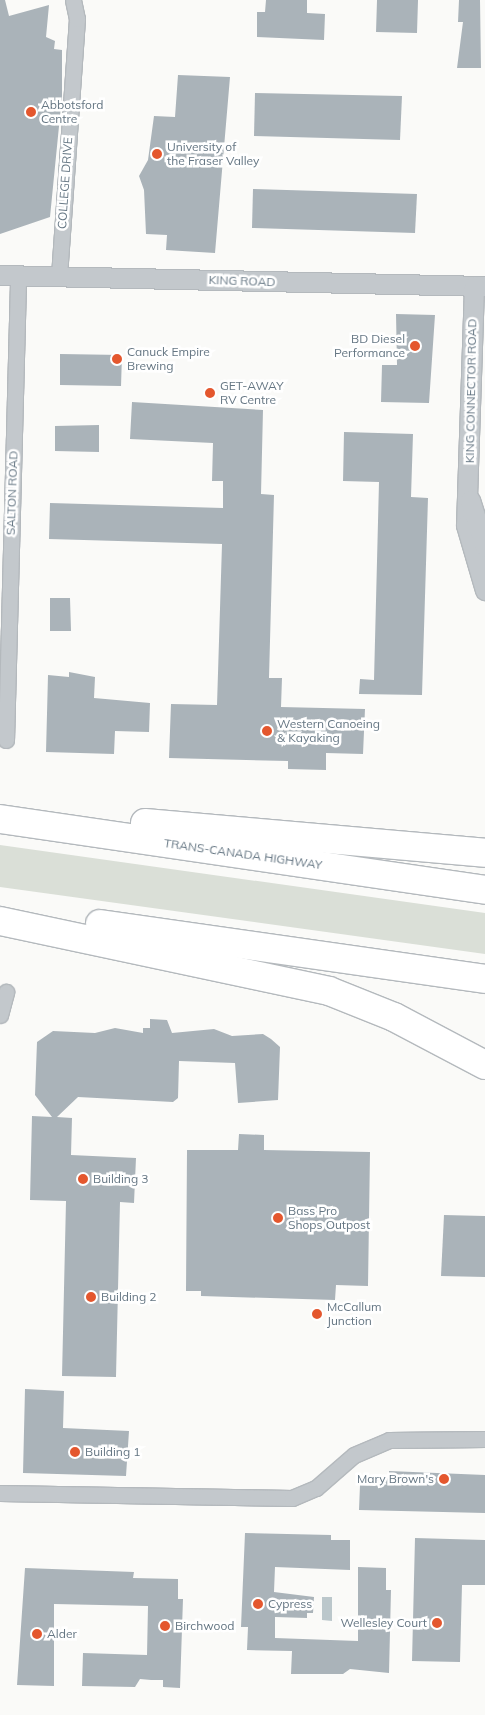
<!DOCTYPE html>
<style>
body{margin:0}
#map{position:relative;width:485px;height:1715px;overflow:hidden;background:#fafaf8;font-family:Mulish,sans-serif}
div>[style]{position:absolute}
[style*='--x']{left:calc(var(--x)*1px);top:calc(var(--y)*1px);width:calc(var(--w)*1px);rotate:calc(var(--a)*1deg)}
.green>*{inset:0;background:#dadfd7}
.water>*{inset:0;background:#bbc7cb}
.building>*{inset:0;background:#aab3b9}
.roads{filter:drop-shadow(1px 0 #b4b9bd) drop-shadow(-1px 0 #b4b9bd) drop-shadow(0 1px #b4b9bd) drop-shadow(0 -1px #b4b9bd)}
.minor>*{height:15px;margin:-7.5px;padding:0 7.5px;transform-origin:7.5px;border-radius:7.5px;background:#c3c8cc}
.tertiary>*{height:19px;margin:-9.5px;padding:0 9.5px;transform-origin:9.5px;border-radius:9.5px;background:#c3c8cc}
.motorway>*{height:28px;margin:-14px;padding:0 14px;transform-origin:14px;border-radius:14px;background:#fff}
.dots>*{width:14px;height:14px;translate:-50% -50%;box-sizing:border-box;border:2px solid #fff;border-radius:50%}
span{translate:-50% -50%;white-space:nowrap;text-align:center;line-height:1.15;-webkit-text-stroke:5px #fff;paint-order:stroke}
.poi-label{font-size:12px;color:#657683}
.left{translate:0 -50%;text-align:left}
.right{translate:-100% -50%;text-align:right}
.street-label{font-size:12px;color:#657683}
</style>
<div id="map">
<div class="green">
<i style="clip-path:polygon(0 845px,485px 913px,485px 954px,0 887px)"></i>
</div>
<div class="water">
<i style="clip-path:polygon(322px 1597px,332px 1597px,332px 1621px,322px 1620px)"></i>
</div>
<div class="building">
<i style="clip-path:polygon(0 0,5px 0,9px 16px,49px 5px,46px 37px,55px 41px,54px 49px,62px 50px,62px 96px,50px 217px,0 234px)"></i>
<i style="clip-path:polygon(266px 0,307px 0,307px 13px,325px 14px,324px 40px,257px 37px,257px 12px,265px 12px)"></i>
<i style="clip-path:polygon(377px 0,418px 0,417px 33px,376px 32px)"></i>
<i style="clip-path:polygon(459px 0,480px 0,481px 68px,457px 68px,463px 22px,458px 22px)"></i>
<i style="clip-path:polygon(178px 75px,230px 77px,215px 253px,166px 250px,167px 235px,146px 234px,144px 190px,139px 176px,148px 160px,154px 116px,175px 117px)"></i>
<i style="clip-path:polygon(255px 93px,402px 96px,400px 140px,254px 136px)"></i>
<i style="clip-path:polygon(253px 189px,417px 194px,415px 233px,252px 228px)"></i>
<i style="clip-path:polygon(396px 314px,435px 315px,429px 403px,381px 402px,382px 365px,397px 365px)"></i>
<i style="clip-path:polygon(60px 354px,122px 355px,121px 386px,60px 385px)"></i>
<i style="clip-path:polygon(132px 402px,263px 410px,261px 494px,274px 495px,269px 678px,282px 678px,281px 707px,365px 709px,363px 754px,326px 753px,326px 770px,288px 769px,288px 761px,169px 758px,171px 704px,217px 705px,222px 544px,49px 539px,50px 503px,223px 508px,223px 481px,212px 481px,213px 443px,130px 439px)"></i>
<i style="clip-path:polygon(99px 425px,99px 452px,55px 451px,55px 426px)"></i>
<i style="clip-path:polygon(344px 432px,413px 434px,411px 497px,428px 498px,422px 695px,359px 694px,360px 679px,374px 680px,379px 482px,343px 481px)"></i>
<i style="clip-path:polygon(50px 598px,70px 598px,71px 631px,50px 631px)"></i>
<i style="clip-path:polygon(69px 672px,95px 677px,94px 698px,150px 703px,149px 732px,115px 731px,114px 754px,46px 752px,48px 675px,69px 677px)"></i>
<i style="clip-path:polygon(150px 1019px,167px 1020px,172px 1033px,214px 1029px,232px 1036px,263px 1034px,271px 1039px,280px 1047px,278px 1100px,238px 1103px,235px 1063px,179px 1061px,178px 1098px,173px 1102px,78px 1097px,57px 1117px,72px 1118px,71px 1155px,136px 1158px,134px 1203px,120px 1202px,116px 1377px,62px 1376px,66px 1201px,30px 1200px,32px 1116px,52px 1117px,35px 1095px,37px 1042px,53px 1031px,95px 1033px,115px 1028px,143px 1033px,143px 1028px,150px 1028px)"></i>
<i style="clip-path:polygon(239px 1134px,264px 1135px,264px 1150px,370px 1152px,368px 1286px,336px 1285px,335px 1300px,201px 1296px,201px 1291px,186px 1291px,187px 1150px,238px 1150px)"></i>
<i style="clip-path:polygon(444px 1215px,485px 1216px,485px 1277px,441px 1276px)"></i>
<i style="clip-path:polygon(25px 1389px,64px 1391px,63px 1428px,129px 1431px,126px 1476px,23px 1473px)"></i>
<i style="clip-path:polygon(389px 1471px,485px 1475px,485px 1513px,359px 1510px,360px 1485px,375px 1486px,375px 1477px,389px 1478px)"></i>
<i style="clip-path:polygon(245px 1533px,331px 1535px,331px 1540px,350px 1540px,350px 1570px,275px 1567px,274px 1592px,314px 1597px,313px 1613px,307px 1613px,307px 1618px,275px 1617px,275px 1638px,358px 1641px,358px 1567px,386px 1568px,386px 1590px,391px 1590px,389px 1673px,350px 1669px,343px 1674px,291px 1674px,292px 1651px,247px 1650px,248px 1627px,241px 1627px)"></i>
<i style="clip-path:polygon(415px 1538px,485px 1540px,485px 1585px,462px 1585px,460px 1662px,412px 1661px)"></i>
<i style="clip-path:polygon(25px 1568px,134px 1572px,133px 1578px,178px 1579px,178px 1599px,183px 1599px,180px 1688px,163px 1687px,163px 1680px,151px 1680px,140px 1679px,135px 1687px,82px 1686px,83px 1653px,147px 1655px,148px 1606px,54px 1604px,54px 1686px,17px 1685px)"></i>
</div>
<div class="roads">
<div class="minor">
<i style="--x:59;--y:276;--w:258;--a:-86"></i>
<i style="--x:77;--y:19;--w:19;--a:-102"></i>
<i style="--x:6;--y:740;--w:465;--a:-88.5"></i>
<i style="--x:0;--y:1015;--w:24;--a:-75"></i>
<i style="--x:0;--y:1493;--w:292;--a:1"></i>
<i style="--x:292;--y:1498;--w:26;--a:-23"></i>
<i style="--x:316;--y:1488;--w:50;--a:-41"></i>
<i style="--x:354;--y:1455;--w:38;--a:-23"></i>
<i style="--x:389;--y:1440;--w:96;--a:-0.6"></i>
</div>
<div class="tertiary">
<i style="--x:0;--y:275;--w:485;--a:1.3"></i>
<i style="--x:474;--y:286;--w:239;--a:91.9"></i>
<i style="--x:466;--y:525;--w:68;--a:73.7"></i>
<i style="--x:470;--y:500;--w:49;--a:72.3"></i>
</div>
<div class="motorway">
<i style="--x:0;--y:819;--w:490;--a:8.3"></i>
<i style="--x:145;--y:823;--w:341;--a:5"></i>
<i style="--x:0;--y:921;--w:336;--a:12"></i>
<i style="--x:329;--y:991;--w:70;--a:21.8"></i>
<i style="--x:394;--y:1017;--w:103;--a:27.8"></i>
<i style="--x:100;--y:924;--w:389;--a:8.1"></i>
</div>
</div>
<div class="dots">
<i style="left:31px;top:112px;background:#e4572e"></i>
<i style="left:157px;top:154px;background:#e4572e"></i>
<i style="left:415px;top:346px;background:#e4572e"></i>
<i style="left:117px;top:359px;background:#e4572e"></i>
<i style="left:210px;top:393px;background:#e4572e"></i>
<i style="left:267px;top:731px;background:#e4572e"></i>
<i style="left:83px;top:1179px;background:#e4572e"></i>
<i style="left:278px;top:1218px;background:#e4572e"></i>
<i style="left:91px;top:1297px;background:#e4572e"></i>
<i style="left:317px;top:1314px;background:#e4572e"></i>
<i style="left:75px;top:1452px;background:#e4572e"></i>
<i style="left:444px;top:1479px;background:#e4572e"></i>
<i style="left:258px;top:1604px;background:#e4572e"></i>
<i style="left:437px;top:1623px;background:#e4572e"></i>
<i style="left:165px;top:1626px;background:#e4572e"></i>
<i style="left:37px;top:1634px;background:#e4572e"></i>
</div>
<div class="poi-label">
<span class="left" style="left:41px;top:112px">Abbotsford<br>Centre</span>
<span class="left" style="left:167px;top:154px">University of<br>the Fraser Valley</span>
<span class="right" style="left:405px;top:346px">BD Diesel<br>Performance</span>
<span class="left" style="left:127px;top:359px">Canuck Empire<br>Brewing</span>
<span class="left" style="left:220px;top:393px">GET-AWAY<br>RV Centre</span>
<span class="left" style="left:277px;top:731px">Western Canoeing<br>&amp; Kayaking</span>
<span class="left" style="left:93px;top:1179px">Building 3</span>
<span class="left" style="left:288px;top:1218px">Bass Pro<br>Shops Outpost</span>
<span class="left" style="left:101px;top:1297px">Building 2</span>
<span class="left" style="left:327px;top:1314px">McCallum<br>Junction</span>
<span class="left" style="left:85px;top:1452px">Building 1</span>
<span class="right" style="left:434px;top:1479px">Mary Brown's</span>
<span class="left" style="left:268px;top:1604px">Cypress</span>
<span class="right" style="left:427px;top:1623px">Wellesley Court</span>
<span class="left" style="left:175px;top:1626px">Birchwood</span>
<span class="left" style="left:47px;top:1634px">Alder</span>
</div>
<div class="street-label">
<span style="left:65px;top:183px;rotate:-86deg">COLLEGE DRIVE</span>
<span style="left:242px;top:281px;rotate:2deg">KING ROAD</span>
<span style="left:471px;top:391px;rotate:-89deg">KING CONNECTOR ROAD</span>
<span style="left:12px;top:493px;rotate:-88deg">SALTON ROAD</span>
<span style="left:243px;top:854px;rotate:8deg">TRANS-CANADA HIGHWAY</span>
</div>
</div>
